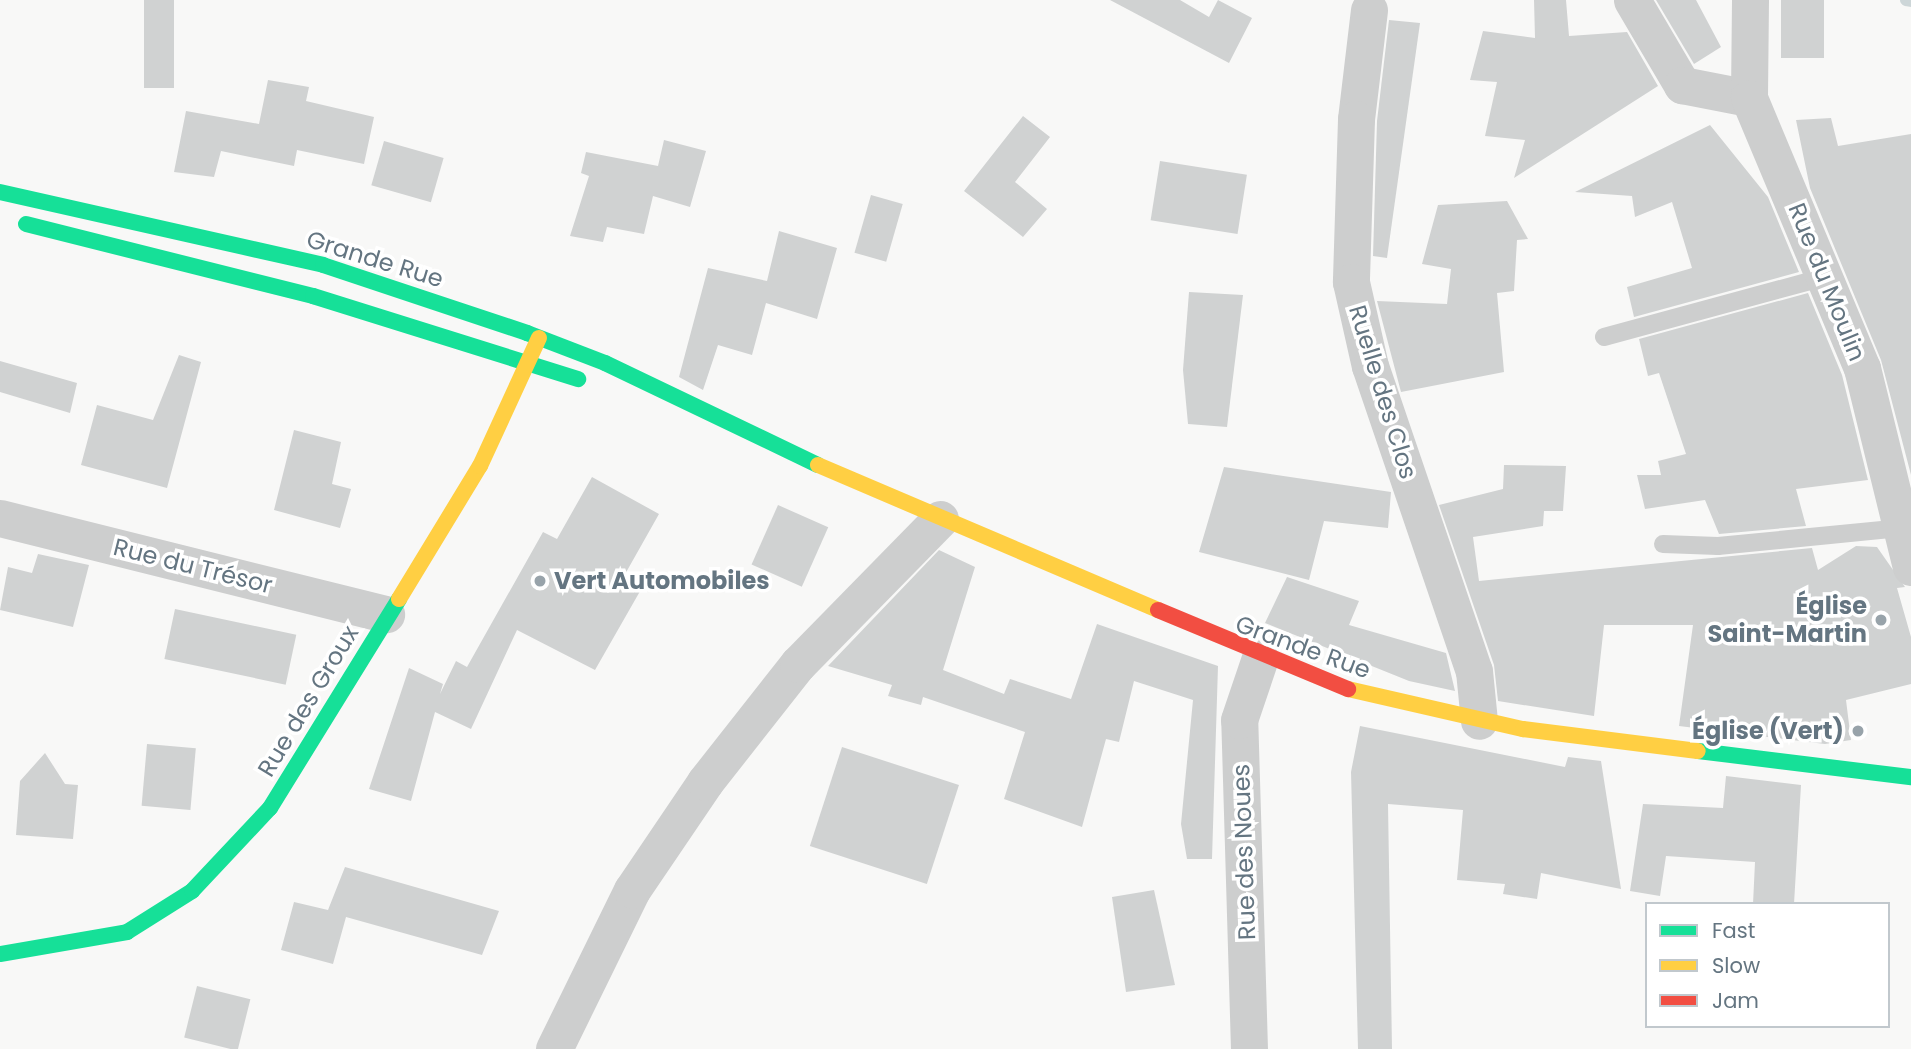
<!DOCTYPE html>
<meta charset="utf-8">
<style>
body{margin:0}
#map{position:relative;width:1911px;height:1049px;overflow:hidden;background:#f8f8f7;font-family:Poppins,sans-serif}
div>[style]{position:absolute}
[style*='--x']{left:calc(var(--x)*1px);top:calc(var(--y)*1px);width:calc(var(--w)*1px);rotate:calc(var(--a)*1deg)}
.stream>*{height:12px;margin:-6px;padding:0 6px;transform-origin:6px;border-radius:6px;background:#cdd6d8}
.building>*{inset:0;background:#d0d2d2;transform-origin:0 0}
.lane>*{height:18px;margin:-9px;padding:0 9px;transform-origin:9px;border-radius:9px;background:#cdcece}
.street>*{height:37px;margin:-18.5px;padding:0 18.5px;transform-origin:18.5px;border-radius:18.5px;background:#cdcece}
.fast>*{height:16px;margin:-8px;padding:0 8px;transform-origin:8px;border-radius:8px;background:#16e098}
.slow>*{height:16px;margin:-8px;padding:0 8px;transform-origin:8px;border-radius:8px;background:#ffcf43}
.jam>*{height:16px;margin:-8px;padding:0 8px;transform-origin:8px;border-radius:8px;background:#f24e42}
.dots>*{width:19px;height:19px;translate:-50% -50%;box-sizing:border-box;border:4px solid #fff;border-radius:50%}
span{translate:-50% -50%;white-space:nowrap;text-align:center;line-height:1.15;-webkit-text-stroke:7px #fff;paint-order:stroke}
.street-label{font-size:24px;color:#647581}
.poi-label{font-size:24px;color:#647581;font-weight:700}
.left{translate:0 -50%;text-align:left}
.right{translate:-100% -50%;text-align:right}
.legend{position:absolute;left:1645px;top:902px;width:245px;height:126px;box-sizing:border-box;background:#fff;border:2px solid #c1c8cd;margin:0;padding:9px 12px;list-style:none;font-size:21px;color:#647581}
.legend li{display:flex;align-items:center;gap:14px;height:35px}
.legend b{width:35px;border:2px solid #c1c8cd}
</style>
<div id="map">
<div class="stream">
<i style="--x:1906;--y:0;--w:5;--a:11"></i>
</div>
<div class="building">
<i style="left:144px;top:0;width:30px;height:88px"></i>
<i style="clip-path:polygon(1110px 0,1180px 0,1209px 17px,1218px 0,1252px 18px,1229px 63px)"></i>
<i style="clip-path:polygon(1534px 0,1566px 0,1569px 36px,1627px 32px,1658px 86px,1514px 178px,1525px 140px,1485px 136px,1497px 82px,1470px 80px,1483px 31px,1535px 38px)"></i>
<i style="clip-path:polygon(1656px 0,1696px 0,1721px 47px,1694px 64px)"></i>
<i style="left:1781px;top:0;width:43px;height:58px"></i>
<i style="clip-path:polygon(1389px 20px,1420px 23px,1387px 258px,1373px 256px,1377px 121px)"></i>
<i style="clip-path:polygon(268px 80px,309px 87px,306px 101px,374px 117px,364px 164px,297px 150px,294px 166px,221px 151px,214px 177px,174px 172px,186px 111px,259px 124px)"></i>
<i style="clip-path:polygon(1023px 116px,1050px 137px,1015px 182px,1047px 209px,1023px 237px,964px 191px)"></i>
<i style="clip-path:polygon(1831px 118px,1838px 146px,1911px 134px,1911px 475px,1881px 360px,1810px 188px,1796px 120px)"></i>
<i style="clip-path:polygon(1710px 125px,1768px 197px,1799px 272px,1634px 317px,1627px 287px,1692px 268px,1672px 202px,1635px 217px,1632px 196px,1575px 192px)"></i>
<i style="clip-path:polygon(664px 140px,706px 151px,690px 207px,653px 196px,644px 234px,607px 227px,603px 242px,570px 236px,589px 176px,581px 173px,586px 152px,658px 166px)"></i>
<i style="left:384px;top:141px;width:62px;height:46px;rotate:16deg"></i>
<i style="left:1160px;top:161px;width:88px;height:60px;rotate:9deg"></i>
<i style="left:871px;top:195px;width:33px;height:60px;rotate:16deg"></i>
<i style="clip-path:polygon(1507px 201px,1528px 239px,1517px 240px,1514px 291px,1497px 293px,1504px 372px,1401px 392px,1377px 301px,1447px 304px,1451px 269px,1422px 264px,1438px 205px)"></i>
<i style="clip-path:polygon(779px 231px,837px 248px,817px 319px,766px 303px,752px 355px,718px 345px,703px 390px,679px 377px,708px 268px,767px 281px)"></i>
<i style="clip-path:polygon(1189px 292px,1243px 295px,1227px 427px,1188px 424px,1183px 370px)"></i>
<i style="clip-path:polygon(1808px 293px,1842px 375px,1868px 480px,1796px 489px,1806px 526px,1719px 534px,1705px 500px,1645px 509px,1637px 475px,1661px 475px,1658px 461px,1686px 454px,1659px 373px,1648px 376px,1639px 339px)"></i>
<i style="clip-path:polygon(179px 355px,201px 362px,167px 488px,81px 465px,97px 405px,153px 420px)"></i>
<i style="clip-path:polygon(0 361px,77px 383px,70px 413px,0 392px)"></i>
<i style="clip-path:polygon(294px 430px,341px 442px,332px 484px,351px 489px,340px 528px,274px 510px)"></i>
<i style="clip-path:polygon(1504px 465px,1566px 466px,1563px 511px,1544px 511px,1543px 526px,1473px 537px,1479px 581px,1812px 548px,1818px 570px,1856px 546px,1877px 547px,1905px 587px,1897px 588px,1911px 637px,1911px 684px,1846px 700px,1851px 740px,1825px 744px,1679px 726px,1693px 625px,1604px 625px,1594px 716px,1498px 701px,1494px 665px,1439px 505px,1503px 489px)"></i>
<i style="clip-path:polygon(1224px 467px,1391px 492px,1388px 528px,1324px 521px,1309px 580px,1199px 552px)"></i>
<i style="clip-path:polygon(592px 477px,659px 514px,624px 576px,643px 586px,595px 670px,517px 630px,471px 729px,435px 712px,411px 801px,369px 789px,409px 668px,443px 684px,440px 694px,456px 661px,467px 667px,543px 532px,557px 539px)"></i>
<i style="left:778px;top:505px;width:55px;height:65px;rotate:24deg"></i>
<i style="clip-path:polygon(939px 550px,975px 567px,943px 670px,1004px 694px,1010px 679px,1071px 699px,1097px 624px,1218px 666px,1212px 859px,1187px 859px,1181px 824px,1193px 700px,1134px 681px,1119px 742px,1106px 739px,1082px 827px,1004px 799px,1025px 732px,923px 697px,921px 705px,888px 696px,892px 685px,828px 666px)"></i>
<i style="clip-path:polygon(38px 554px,89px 565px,73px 627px,0 610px,8px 567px,32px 573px)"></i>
<i style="clip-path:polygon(1287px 577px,1359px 601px,1349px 625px,1446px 653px,1455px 691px,1409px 681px,1265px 623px)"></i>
<i style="left:175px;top:609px;width:124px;height:51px;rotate:12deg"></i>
<i style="clip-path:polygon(1360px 726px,1565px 767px,1568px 757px,1601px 761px,1621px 889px,1541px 873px,1537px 899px,1503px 894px,1505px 884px,1457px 880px,1463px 810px,1388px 804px,1392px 1049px,1358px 1049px,1351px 772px)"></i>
<i style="left:147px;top:744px;width:49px;height:62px;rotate:5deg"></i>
<i style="left:842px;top:747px;width:123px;height:104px;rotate:18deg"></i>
<i style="clip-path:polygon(45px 753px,65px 784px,78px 785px,73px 839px,16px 835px,20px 781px)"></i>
<i style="clip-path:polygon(1726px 776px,1801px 785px,1794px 904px,1753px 904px,1755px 862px,1666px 856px,1660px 896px,1630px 891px,1643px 804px,1723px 808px)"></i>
<i style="clip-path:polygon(345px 867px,499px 911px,482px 955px,346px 917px,333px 964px,281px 950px,294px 902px,328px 910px)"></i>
<i style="clip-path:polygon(1154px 890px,1175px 985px,1126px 992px,1112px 897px)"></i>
<i style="left:197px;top:986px;width:55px;height:53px;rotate:14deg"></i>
</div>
<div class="lane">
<i style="--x:1604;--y:337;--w:229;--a:-15.2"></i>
<i style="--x:1663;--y:544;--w:55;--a:2.1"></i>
<i style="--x:1718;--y:546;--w:183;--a:-5.6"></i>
</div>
<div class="street">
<i style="--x:1632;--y:0;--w:99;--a:59.5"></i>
<i style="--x:1682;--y:85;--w:68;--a:11"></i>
<i style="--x:1750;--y:0;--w:98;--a:90.6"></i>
<i style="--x:1749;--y:98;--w:293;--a:67.3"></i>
<i style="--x:1862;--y:368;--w:205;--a:76.2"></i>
<i style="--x:1369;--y:10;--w:110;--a:96.8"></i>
<i style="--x:1356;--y:119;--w:163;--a:91.8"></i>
<i style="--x:1351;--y:282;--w:86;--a:77.3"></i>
<i style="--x:1370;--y:366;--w:322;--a:71.2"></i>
<i style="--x:1474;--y:671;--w:50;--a:84.3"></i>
<i style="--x:0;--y:518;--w:398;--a:14"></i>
<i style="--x:554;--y:1049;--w:177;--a:-63.9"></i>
<i style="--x:632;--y:890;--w:130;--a:-55.9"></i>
<i style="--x:705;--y:782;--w:150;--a:-51.8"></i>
<i style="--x:798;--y:664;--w:203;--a:-45.6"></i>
<i style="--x:1249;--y:1049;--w:329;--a:-91.7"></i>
<i style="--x:1239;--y:720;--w:65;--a:-71.3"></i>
</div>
<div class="fast">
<i style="--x:0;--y:192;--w:331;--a:12.7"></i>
<i style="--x:323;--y:265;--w:215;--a:18.4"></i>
<i style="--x:527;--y:333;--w:84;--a:21"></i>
<i style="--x:605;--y:363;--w:236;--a:25.6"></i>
<i style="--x:26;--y:224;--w:296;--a:14.1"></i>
<i style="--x:313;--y:296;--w:278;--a:17.4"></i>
<i style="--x:1698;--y:751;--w:215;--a:7"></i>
<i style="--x:0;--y:954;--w:129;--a:-9.8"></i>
<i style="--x:127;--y:932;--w:77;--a:-32.2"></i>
<i style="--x:192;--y:891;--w:114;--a:-46.8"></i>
<i style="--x:270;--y:808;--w:246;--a:-58.3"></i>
</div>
<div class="slow">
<i style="--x:818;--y:465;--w:370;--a:23.1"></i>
<i style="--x:399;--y:599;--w:156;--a:-58.7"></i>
<i style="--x:480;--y:466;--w:141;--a:-65.3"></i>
<i style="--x:1348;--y:689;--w:180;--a:12.9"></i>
<i style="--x:1523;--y:729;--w:176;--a:7.2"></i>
</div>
<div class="jam">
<i style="--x:1158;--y:610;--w:206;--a:22.6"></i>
</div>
<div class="dots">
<i style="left:540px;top:581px;background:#98a3aa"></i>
<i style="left:1881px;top:620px;background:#98a3aa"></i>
<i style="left:1858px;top:731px;background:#98a3aa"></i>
</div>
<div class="street-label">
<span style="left:375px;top:259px;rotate:17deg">Grande Rue</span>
<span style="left:1827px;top:282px;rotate:68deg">Rue du Moulin</span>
<span style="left:1383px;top:392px;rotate:73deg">Ruelle des Clos</span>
<span style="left:193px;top:566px;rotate:14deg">Rue du Trésor</span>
<span style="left:1303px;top:647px;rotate:20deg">Grande Rue</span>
<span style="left:308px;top:701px;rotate:-59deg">Rue des Groux</span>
<span style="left:1244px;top:852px;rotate:-92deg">Rue des Noues</span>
</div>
<div class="poi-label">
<span class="left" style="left:554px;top:581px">Vert Automobiles</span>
<span class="right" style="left:1867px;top:620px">Église<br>Saint-Martin</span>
<span class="right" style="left:1844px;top:731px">Église (Vert)</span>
</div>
<ul class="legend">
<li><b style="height:9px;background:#16e098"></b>Fast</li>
<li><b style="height:9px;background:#ffcf43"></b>Slow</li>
<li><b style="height:9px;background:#f24e42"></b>Jam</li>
</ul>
</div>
